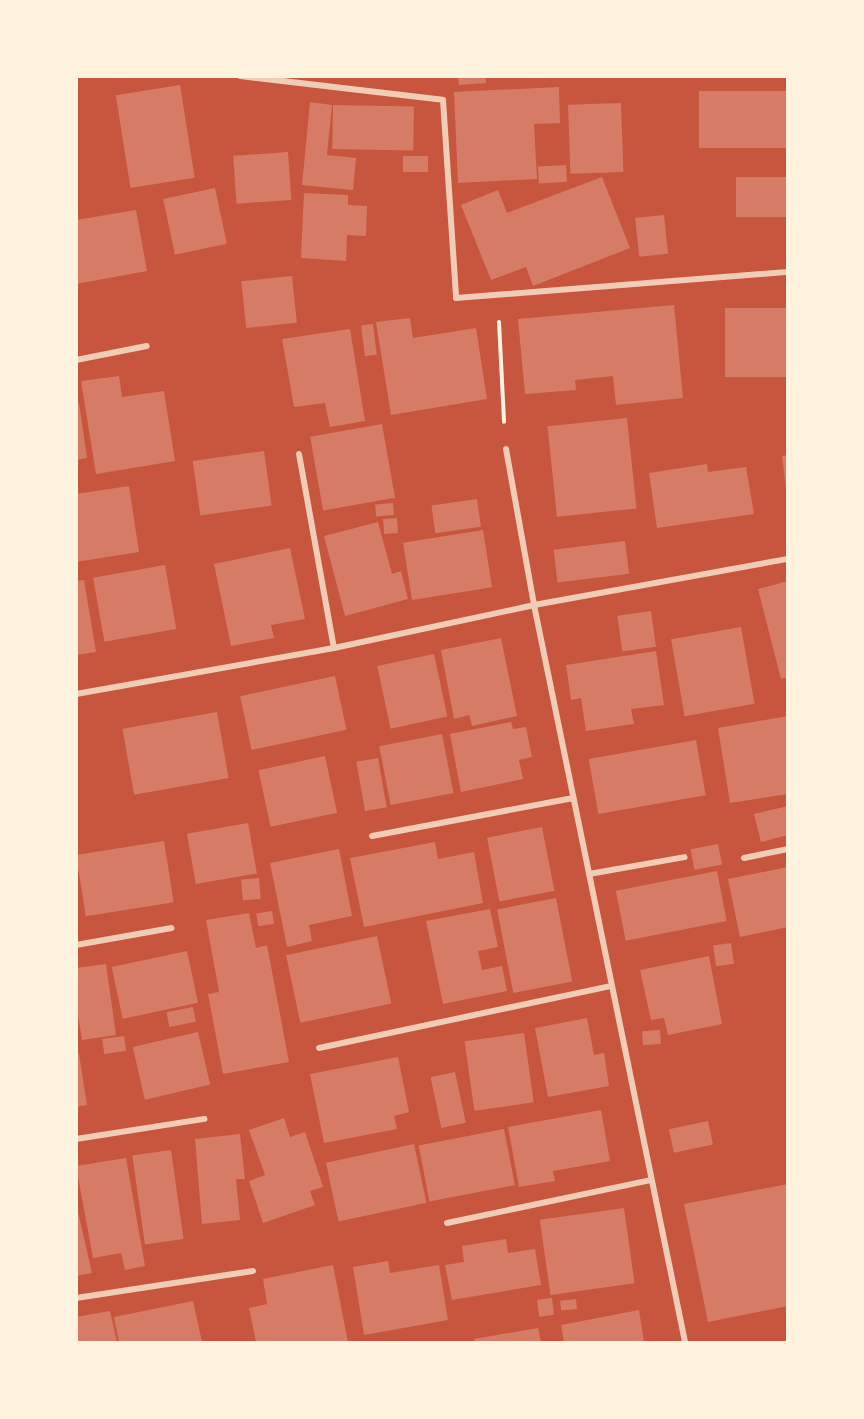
<!DOCTYPE html>
<style>
body{margin:0}
#map{position:relative;width:864px;height:1419px;overflow:hidden;background:#c8553d;font-family:Commissioner,sans-serif}
div>[style]{position:absolute}
[style*='--x']{left:calc(var(--x)*1px);top:calc(var(--y)*1px);width:calc(var(--w)*1px);rotate:calc(var(--a)*1deg)}
.building>*{inset:0;background:#d67c66;transform-origin:0 0}
.path>*{height:4px;margin:-2px;padding:0 2px;transform-origin:2px;border-radius:2px;background:#fff3e0}
.minor>*{height:6px;margin:-3px;padding:0 3px;transform-origin:3px;border-radius:3px;background:#f1ccb7}
span{translate:-50% -50%;white-space:nowrap;text-align:center;line-height:1.15;-webkit-text-stroke:4.5px #fff3e0;paint-order:stroke}
.frame{position:absolute;inset:0;border:78px solid #fff3e0;pointer-events:none}
</style>
<div id="map">
<div class="building">
<i style="clip-path:polygon(458px 76px,485px 76px,486px 83px,459px 85px)"></i>
<i style="left:180px;top:85px;width:94px;height:65px;rotate:81deg"></i>
<i style="clip-path:polygon(559px 87px,560px 123px,534px 124px,537px 179px,458px 183px,454px 92px)"></i>
<i style="left:788px;top:91px;width:57px;height:89px;rotate:90deg"></i>
<i style="clip-path:polygon(310px 102px,332px 105px,327px 155px,356px 158px,353px 190px,302px 185px)"></i>
<i style="left:621px;top:103px;width:69px;height:53px;rotate:88deg"></i>
<i style="left:333px;top:105px;width:81px;height:44px;rotate:1deg"></i>
<i style="left:288px;top:152px;width:48px;height:55px;rotate:86deg"></i>
<i style="left:403px;top:156px;width:25px;height:16px"></i>
<i style="left:566px;top:165px;width:17px;height:28px;rotate:87deg"></i>
<i style="clip-path:polygon(602px 177px,630px 248px,533px 286px,526px 267px,491px 280px,461px 205px,498px 190px,507px 213px)"></i>
<i style="left:788px;top:177px;width:40px;height:52px;rotate:90deg"></i>
<i style="left:215px;top:188px;width:57px;height:53px;rotate:78deg"></i>
<i style="clip-path:polygon(304px 193px,348px 195px,348px 205px,367px 206px,366px 236px,347px 235px,346px 261px,301px 258px)"></i>
<i style="clip-path:polygon(136px 210px,147px 271px,76px 284px,76px 220px)"></i>
<i style="left:664px;top:215px;width:39px;height:29px;rotate:84deg"></i>
<i style="left:292px;top:276px;width:47px;height:51px;rotate:84deg"></i>
<i style="clip-path:polygon(674px 305px,683px 398px,616px 405px,613px 376px,575px 380px,576px 390px,525px 394px,518px 319px)"></i>
<i style="left:788px;top:308px;width:69px;height:63px;rotate:90deg"></i>
<i style="clip-path:polygon(410px 318px,413px 338px,476px 328px,487px 399px,391px 415px,376px 322px)"></i>
<i style="left:373px;top:324px;width:31px;height:12px;rotate:83deg"></i>
<i style="clip-path:polygon(350px 329px,365px 421px,330px 427px,325px 403px,294px 407px,282px 339px)"></i>
<i style="clip-path:polygon(119px 376px,122px 397px,164px 391px,175px 461px,96px 474px,81px 381px)"></i>
<i style="clip-path:polygon(76px 403px,79px 403px,87px 458px,76px 460px)"></i>
<i style="left:627px;top:418px;width:91px;height:80px;rotate:84deg"></i>
<i style="left:382px;top:424px;width:75px;height:73px;rotate:80deg"></i>
<i style="left:264px;top:451px;width:55px;height:72px;rotate:82deg"></i>
<i style="clip-path:polygon(788px 455px,788px 488px,786px 488px,782px 456px)"></i>
<i style="clip-path:polygon(707px 464px,708px 472px,746px 467px,754px 514px,657px 528px,649px 473px)"></i>
<i style="clip-path:polygon(129px 486px,139px 552px,76px 562px,76px 494px)"></i>
<i style="left:477px;top:499px;width:28px;height:46px;rotate:82deg"></i>
<i style="left:393px;top:503px;width:12px;height:18px;rotate:85deg"></i>
<i style="left:397px;top:518px;width:15px;height:14px;rotate:86deg"></i>
<i style="clip-path:polygon(378px 522px,392px 574px,401px 571px,408px 599px,345px 616px,324px 536px)"></i>
<i style="left:483px;top:530px;width:58px;height:81px;rotate:81deg"></i>
<i style="left:625px;top:541px;width:33px;height:72px;rotate:83deg"></i>
<i style="clip-path:polygon(290px 548px,305px 619px,271px 625px,274px 638px,231px 646px,214px 564px)"></i>
<i style="left:165px;top:565px;width:65px;height:73px;rotate:80deg"></i>
<i style="clip-path:polygon(84px 580px,96px 652px,76px 655px,76px 581px)"></i>
<i style="clip-path:polygon(788px 581px,788px 677px,781px 679px,758px 589px)"></i>
<i style="left:651px;top:611px;width:36px;height:34px;rotate:82deg"></i>
<i style="left:741px;top:627px;width:78px;height:71px;rotate:80deg"></i>
<i style="clip-path:polygon(501px 638px,517px 716px,472px 726px,469px 715px,454px 719px,441px 650px)"></i>
<i style="clip-path:polygon(656px 651px,664px 705px,631px 709px,634px 724px,586px 731px,581px 698px,571px 700px,566px 665px)"></i>
<i style="left:434px;top:654px;width:64px;height:58px;rotate:78deg"></i>
<i style="left:335px;top:676px;width:55px;height:97px;rotate:78deg"></i>
<i style="left:217px;top:712px;width:67px;height:96px;rotate:80deg"></i>
<i style="clip-path:polygon(788px 716px,788px 794px,730px 803px,718px 728px)"></i>
<i style="clip-path:polygon(511px 722px,513px 729px,526px 727px,532px 757px,519px 760px,523px 779px,461px 792px,450px 734px)"></i>
<i style="left:442px;top:734px;width:60px;height:64px;rotate:79deg"></i>
<i style="left:696px;top:740px;width:56px;height:109px;rotate:80deg"></i>
<i style="left:325px;top:756px;width:58px;height:68px;rotate:78deg"></i>
<i style="left:378px;top:758px;width:50px;height:22px;rotate:80deg"></i>
<i style="clip-path:polygon(788px 806px,788px 835px,761px 842px,754px 814px)"></i>
<i style="left:248px;top:823px;width:51px;height:62px;rotate:80deg"></i>
<i style="left:542px;top:827px;width:65px;height:56px;rotate:79deg"></i>
<i style="left:164px;top:841px;width:62px;height:89px;rotate:81deg"></i>
<i style="clip-path:polygon(435px 842px,438px 859px,474px 852px,483px 903px,364px 927px,350px 858px)"></i>
<i style="left:718px;top:844px;width:21px;height:28px;rotate:79deg"></i>
<i style="clip-path:polygon(339px 849px,352px 916px,309px 925px,312px 941px,287px 947px,270px 863px)"></i>
<i style="clip-path:polygon(788px 867px,788px 927px,740px 937px,728px 879px)"></i>
<i style="left:717px;top:871px;width:51px;height:103px;rotate:79deg"></i>
<i style="left:259px;top:878px;width:21px;height:18px;rotate:85deg"></i>
<i style="left:556px;top:898px;width:85px;height:60px;rotate:79deg"></i>
<i style="clip-path:polygon(490px 909px,498px 947px,478px 951px,482px 970px,502px 966px,507px 991px,443px 1004px,426px 921px)"></i>
<i style="left:272px;top:911px;width:13px;height:16px;rotate:81deg"></i>
<i style="clip-path:polygon(249px 913px,256px 948px,267px 945px,289px 1062px,223px 1074px,208px 994px,219px 992px,206px 920px)"></i>
<i style="left:377px;top:936px;width:69px;height:93px;rotate:78deg"></i>
<i style="left:731px;top:943px;width:21px;height:18px;rotate:82deg"></i>
<i style="left:187px;top:951px;width:53px;height:77px;rotate:78deg"></i>
<i style="clip-path:polygon(709px 956px,722px 1024px,668px 1035px,664px 1018px,651px 1020px,640px 970px)"></i>
<i style="clip-path:polygon(106px 964px,116px 1035px,82px 1040px,76px 1003px,76px 968px)"></i>
<i style="left:193px;top:1007px;width:15px;height:27px;rotate:79deg"></i>
<i style="clip-path:polygon(587px 1018px,594px 1055px,604px 1053px,609px 1086px,548px 1097px,535px 1028px)"></i>
<i style="left:660px;top:1030px;width:14px;height:18px;rotate:86deg"></i>
<i style="left:198px;top:1032px;width:54px;height:67px;rotate:77deg"></i>
<i style="left:524px;top:1033px;width:70px;height:60px;rotate:82deg"></i>
<i style="left:124px;top:1036px;width:15px;height:22px;rotate:82deg"></i>
<i style="clip-path:polygon(76px 1054px,79px 1054px,87px 1105px,76px 1107px)"></i>
<i style="clip-path:polygon(398px 1057px,409px 1112px,394px 1116px,397px 1129px,324px 1143px,310px 1074px)"></i>
<i style="left:455px;top:1072px;width:52px;height:25px;rotate:78deg"></i>
<i style="clip-path:polygon(601px 1110px,610px 1161px,553px 1171px,555px 1181px,519px 1187px,508px 1127px)"></i>
<i style="clip-path:polygon(284px 1118px,290px 1137px,305px 1132px,323px 1187px,310px 1191px,315px 1205px,263px 1223px,249px 1181px,265px 1175px,249px 1130px)"></i>
<i style="left:708px;top:1121px;width:24px;height:40px;rotate:78deg"></i>
<i style="left:504px;top:1129px;width:57px;height:87px;rotate:79deg"></i>
<i style="clip-path:polygon(240px 1134px,245px 1179px,236px 1179px,240px 1220px,202px 1224px,195px 1139px)"></i>
<i style="left:414px;top:1144px;width:60px;height:90px;rotate:78deg"></i>
<i style="left:171px;top:1150px;width:90px;height:39px;rotate:82deg"></i>
<i style="clip-path:polygon(126px 1158px,145px 1266px,125px 1270px,121px 1253px,93px 1258px,76px 1166px)"></i>
<i style="clip-path:polygon(788px 1184px,788px 1306px,708px 1322px,684px 1204px)"></i>
<i style="clip-path:polygon(76px 1203px,92px 1273px,76px 1276px)"></i>
<i style="left:624px;top:1208px;width:76px;height:85px;rotate:82deg"></i>
<i style="clip-path:polygon(506px 1239px,508px 1253px,535px 1249px,541px 1285px,452px 1300px,445px 1265px,464px 1262px,462px 1246px)"></i>
<i style="clip-path:polygon(388px 1261px,390px 1273px,439px 1265px,448px 1320px,364px 1335px,353px 1267px)"></i>
<i style="clip-path:polygon(333px 1265px,348px 1342px,256px 1342px,249px 1308px,267px 1304px,263px 1279px)"></i>
<i style="left:552px;top:1298px;width:17px;height:15px;rotate:83deg"></i>
<i style="left:576px;top:1299px;width:10px;height:16px;rotate:84deg"></i>
<i style="clip-path:polygon(193px 1301px,202px 1342px,119px 1342px,114px 1317px)"></i>
<i style="clip-path:polygon(639px 1310px,644px 1342px,564px 1342px,561px 1325px)"></i>
<i style="clip-path:polygon(110px 1311px,117px 1342px,76px 1342px,76px 1317px)"></i>
<i style="clip-path:polygon(538px 1328px,541px 1342px,475px 1342px,474px 1339px)"></i>
</div>
<div class="path">
<i style="--x:499;--y:322;--w:100;--a:87.1"></i>
</div>
<div class="minor">
<i style="--x:240;--y:76;--w:204;--a:6.7"></i>
<i style="--x:443;--y:100;--w:198;--a:86.2"></i>
<i style="--x:456;--y:298;--w:333;--a:-4.5"></i>
<i style="--x:76;--y:360;--w:72;--a:-11.2"></i>
<i style="--x:506;--y:449;--w:158;--a:79.8"></i>
<i style="--x:534;--y:605;--w:752;--a:78.42"></i>
<i style="--x:299;--y:454;--w:197;--a:79.8"></i>
<i style="--x:76;--y:694;--w:262;--a:-10.1"></i>
<i style="--x:334;--y:648;--w:205;--a:-12.1"></i>
<i style="--x:534;--y:605;--w:258;--a:-10.3"></i>
<i style="--x:372;--y:836;--w:205;--a:-10.7"></i>
<i style="--x:744;--y:858;--w:45;--a:-11.6"></i>
<i style="--x:589;--y:874;--w:97;--a:-10"></i>
<i style="--x:76;--y:945;--w:97;--a:-10.1"></i>
<i style="--x:319;--y:1048;--w:299;--a:-12"></i>
<i style="--x:76;--y:1139;--w:130;--a:-8.9"></i>
<i style="--x:447;--y:1223;--w:208;--a:-11.9"></i>
<i style="--x:76;--y:1298;--w:179;--a:-8.7"></i>
</div>
<div class="frame"></div>
</div>
